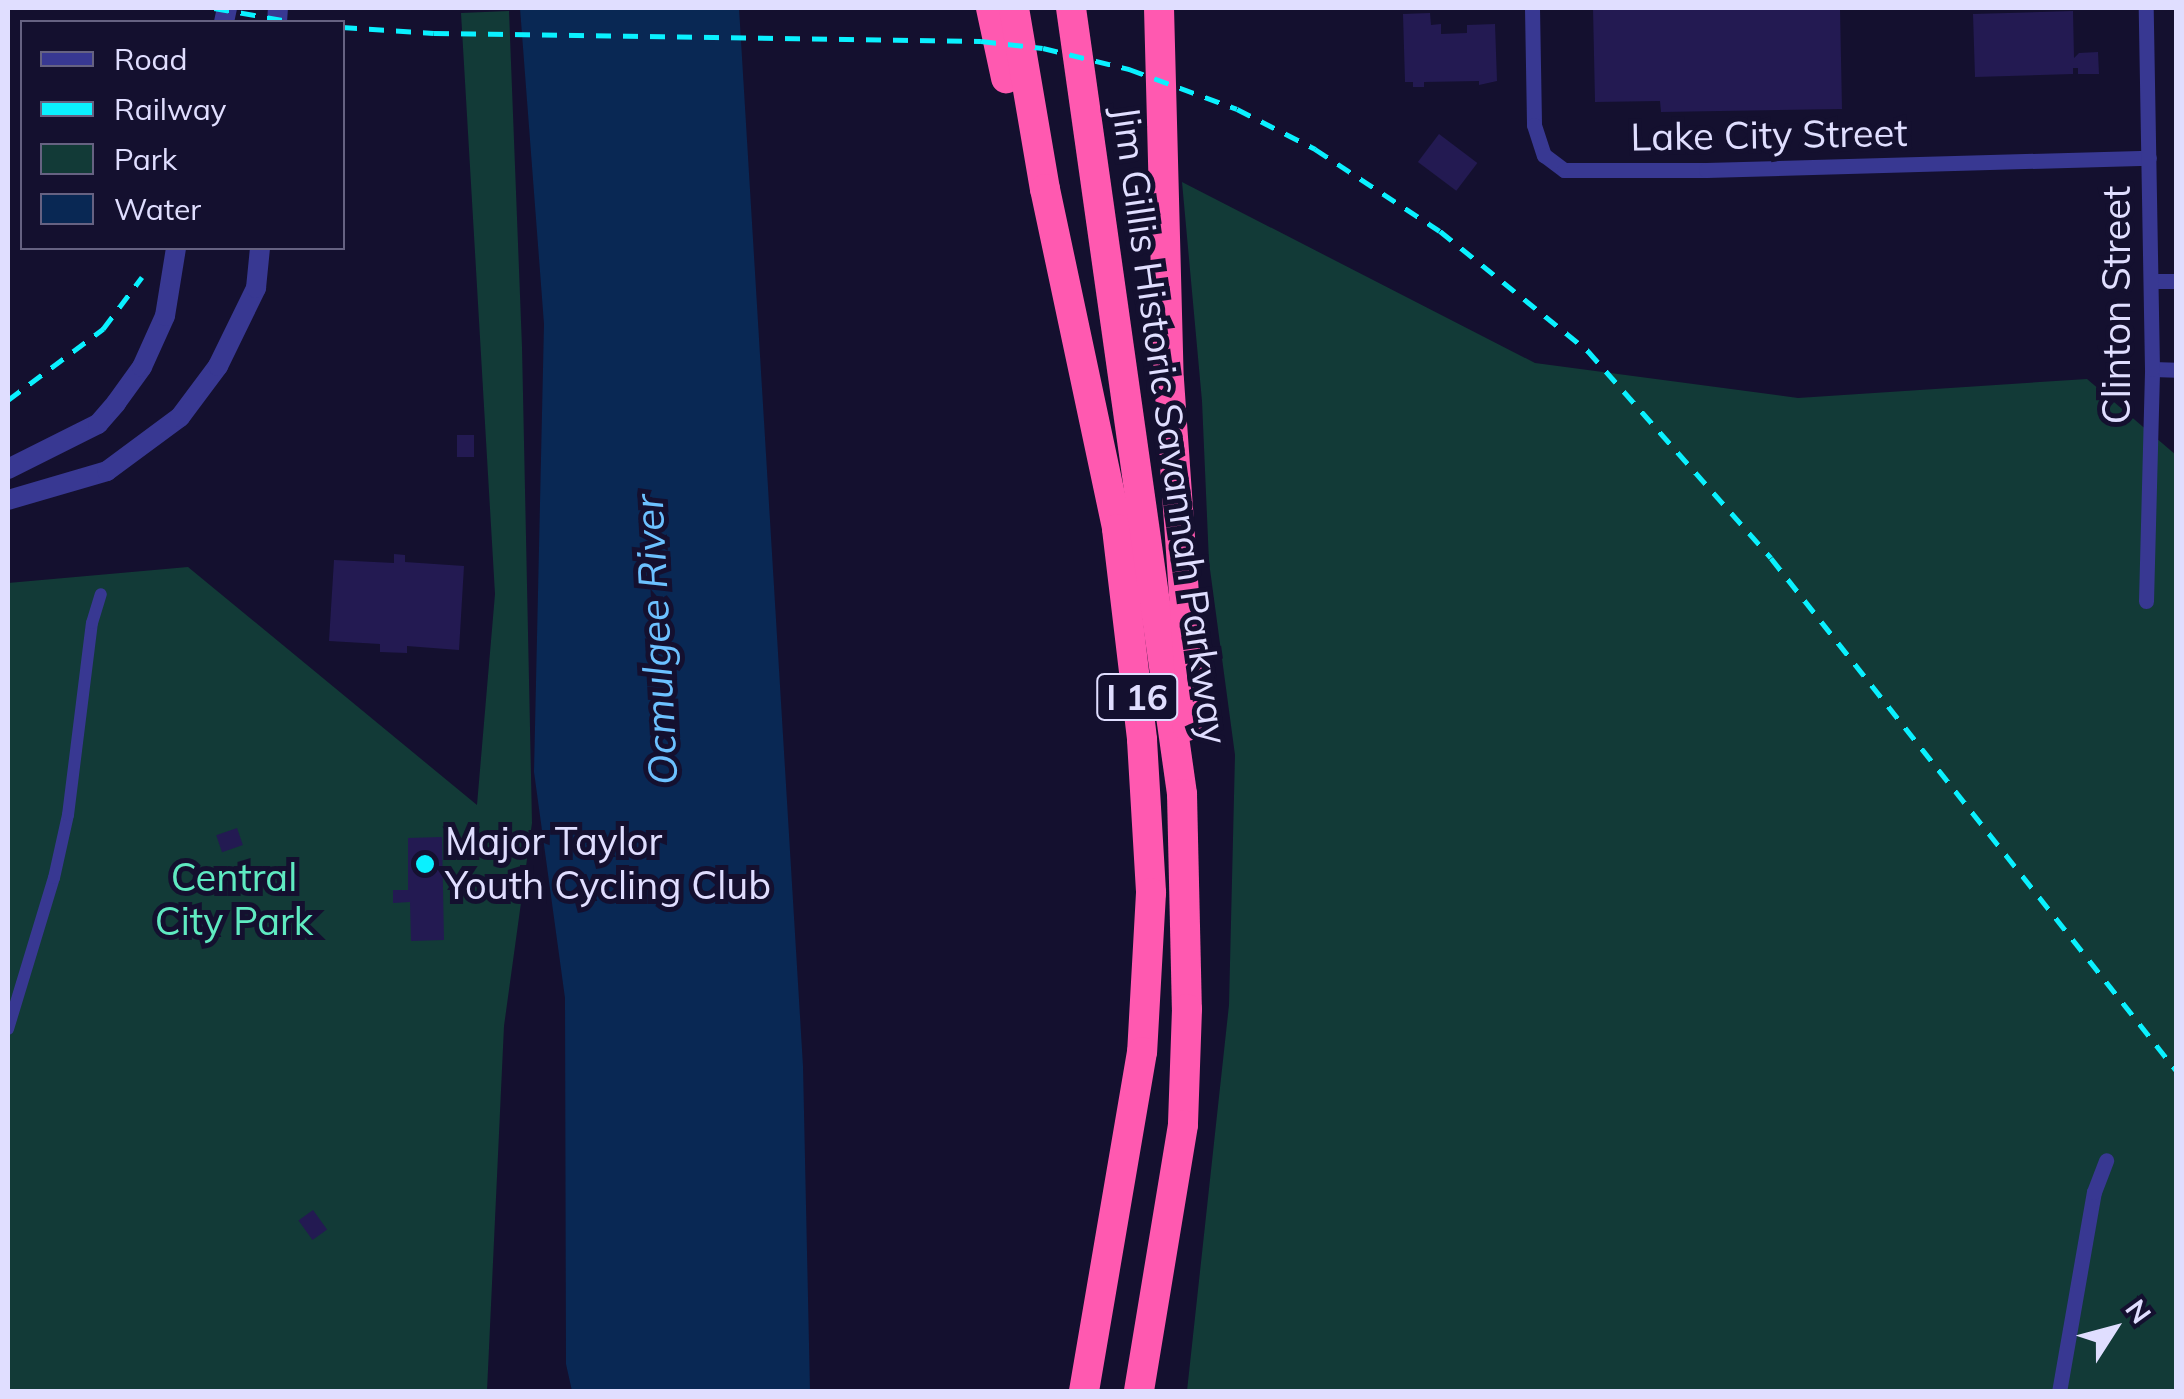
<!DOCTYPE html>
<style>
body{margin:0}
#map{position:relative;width:2184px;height:1399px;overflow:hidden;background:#14102f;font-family:Mulish,sans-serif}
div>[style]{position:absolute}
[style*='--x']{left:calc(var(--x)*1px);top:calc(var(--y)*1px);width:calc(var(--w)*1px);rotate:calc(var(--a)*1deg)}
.green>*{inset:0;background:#123a37}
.water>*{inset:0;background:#092854}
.building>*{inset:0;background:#231a52;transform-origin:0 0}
.pedestrian>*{height:12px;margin:-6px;padding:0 6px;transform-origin:6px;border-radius:6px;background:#383892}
.minor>*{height:15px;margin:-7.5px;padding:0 7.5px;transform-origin:7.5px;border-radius:7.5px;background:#383892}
.tertiary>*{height:20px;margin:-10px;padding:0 10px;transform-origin:10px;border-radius:10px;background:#383892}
.motorway>*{height:30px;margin:-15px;padding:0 15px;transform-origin:15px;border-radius:15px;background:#ff59b0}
.rail>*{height:5px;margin-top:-2.5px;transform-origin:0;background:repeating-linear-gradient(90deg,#0af1ff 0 15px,transparent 0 27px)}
.dots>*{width:28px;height:28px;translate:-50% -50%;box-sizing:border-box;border:5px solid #14102f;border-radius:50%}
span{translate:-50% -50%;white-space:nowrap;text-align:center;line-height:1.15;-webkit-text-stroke:10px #14102f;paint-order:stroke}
.shield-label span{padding:2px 8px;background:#14102f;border:2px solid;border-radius:8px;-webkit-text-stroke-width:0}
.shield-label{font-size:35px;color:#e0deff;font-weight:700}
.street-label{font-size:38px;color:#e0deff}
.poi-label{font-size:38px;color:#e0deff}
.left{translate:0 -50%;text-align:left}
.park-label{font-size:38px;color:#5feac1}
.water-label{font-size:40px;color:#6cc1ff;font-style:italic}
.frame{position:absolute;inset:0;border:10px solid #e0deff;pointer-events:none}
.legend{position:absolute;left:20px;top:20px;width:325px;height:230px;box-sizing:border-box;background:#14102f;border:2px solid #666282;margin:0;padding:12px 18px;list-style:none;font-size:30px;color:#e0deff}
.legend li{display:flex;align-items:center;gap:20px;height:50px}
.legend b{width:50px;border:2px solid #666282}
.north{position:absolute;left:2064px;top:1279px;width:100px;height:100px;-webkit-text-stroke:8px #14102f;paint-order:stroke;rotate:54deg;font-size:28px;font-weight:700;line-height:40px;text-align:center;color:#e0deff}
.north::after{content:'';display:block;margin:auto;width:35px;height:45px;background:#e0deff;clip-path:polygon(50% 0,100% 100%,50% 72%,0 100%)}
</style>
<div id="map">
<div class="green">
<i style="clip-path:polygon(509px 11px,522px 347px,532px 823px,504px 1026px,487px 1391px,8px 1392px,8px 583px,188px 567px,477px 805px,495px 594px,461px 13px)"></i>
<i style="clip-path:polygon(1182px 182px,1535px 363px,1798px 398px,2087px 379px,2176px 455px,2176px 1391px,1187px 1391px,1229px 1005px,1235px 755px,1209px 562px,1202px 401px)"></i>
</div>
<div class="water">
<i style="clip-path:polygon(520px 8px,739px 8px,803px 1066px,810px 1391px,572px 1391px,566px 1364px,565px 998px,534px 772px,544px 324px)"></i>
</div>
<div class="building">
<i style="clip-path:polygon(1593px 8px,1840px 8px,1842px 109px,1661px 112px,1660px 101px,1595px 102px)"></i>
<i style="clip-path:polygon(2073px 11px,2074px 58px,2079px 53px,2098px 52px,2099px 74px,2078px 74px,2078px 68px,2073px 68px,2073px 74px,1975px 77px,1973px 14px)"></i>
<i style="clip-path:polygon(1430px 13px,1431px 25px,1441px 24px,1441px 34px,1467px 33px,1467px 25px,1495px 24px,1497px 81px,1479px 85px,1479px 81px,1424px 82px,1424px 87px,1413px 87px,1413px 82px,1405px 82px,1403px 14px)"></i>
<i style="left:1439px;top:134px;width:48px;height:35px;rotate:37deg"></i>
<i style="left:457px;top:435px;width:17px;height:22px"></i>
<i style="clip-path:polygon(394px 554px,405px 555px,405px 562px,464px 566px,459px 650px,407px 646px,407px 653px,380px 652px,380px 644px,329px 641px,334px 560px,394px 563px)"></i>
<i style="left:237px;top:828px;width:18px;height:22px;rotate:71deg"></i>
<i style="clip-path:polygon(442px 837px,444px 940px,411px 941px,410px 902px,393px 903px,393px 890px,408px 890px,408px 838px)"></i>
<i style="left:313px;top:1210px;width:24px;height:18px;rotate:54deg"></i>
</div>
<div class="pedestrian">
<i style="--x:8;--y:1029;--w:158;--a:-73.1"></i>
<i style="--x:54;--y:878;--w:65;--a:-77.5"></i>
<i style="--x:68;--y:815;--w:193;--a:-82.9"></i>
<i style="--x:92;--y:623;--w:30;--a:-73"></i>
</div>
<div class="minor">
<i style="--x:1532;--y:8;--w:117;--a:89"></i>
<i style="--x:1534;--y:125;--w:32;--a:72"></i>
<i style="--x:1544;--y:155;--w:25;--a:37"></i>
<i style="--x:1564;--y:170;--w:142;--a:0"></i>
<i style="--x:1706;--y:170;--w:443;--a:-1.6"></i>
<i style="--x:2151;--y:281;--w:25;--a:0"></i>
<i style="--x:2152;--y:369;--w:24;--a:2"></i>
<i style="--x:2146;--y:601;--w:232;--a:-88.5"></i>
<i style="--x:2152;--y:369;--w:361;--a:-91"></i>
<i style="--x:2059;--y:1392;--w:203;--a:-80.1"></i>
<i style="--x:2094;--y:1192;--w:34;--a:-69"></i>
</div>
<div class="tertiary">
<i style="--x:224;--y:22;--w:14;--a:-78"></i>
<i style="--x:277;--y:22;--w:14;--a:-86"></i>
<i style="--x:8;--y:469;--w:101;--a:-26.6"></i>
<i style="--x:98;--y:424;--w:28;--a:-49"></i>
<i style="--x:116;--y:403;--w:44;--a:-54.2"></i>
<i style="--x:142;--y:367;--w:56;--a:-65.7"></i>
<i style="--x:165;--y:316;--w:69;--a:-80.8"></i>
<i style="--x:8;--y:500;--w:103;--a:-16.3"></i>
<i style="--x:107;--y:471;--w:91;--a:-36.5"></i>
<i style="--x:180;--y:417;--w:64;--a:-53.3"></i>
<i style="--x:218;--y:366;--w:87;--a:-64"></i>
<i style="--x:256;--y:288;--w:40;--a:-84.3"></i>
</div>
<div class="motorway">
<i style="--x:991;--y:8;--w:72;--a:77.9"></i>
<i style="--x:1014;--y:8;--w:184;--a:80.3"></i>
<i style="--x:1045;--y:189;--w:348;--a:78"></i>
<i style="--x:1117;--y:529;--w:212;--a:83.2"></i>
<i style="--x:1142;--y:740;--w:153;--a:86.6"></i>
<i style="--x:1151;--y:893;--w:159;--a:93.2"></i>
<i style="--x:1142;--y:1052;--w:345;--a:99.7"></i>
<i style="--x:1071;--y:8;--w:794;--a:81.96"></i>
<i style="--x:1182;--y:794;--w:215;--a:88.7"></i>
<i style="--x:1187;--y:1009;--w:116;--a:92"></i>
<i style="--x:1183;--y:1125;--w:271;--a:99.4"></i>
<i style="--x:1159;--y:8;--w:372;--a:88.5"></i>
<i style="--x:1169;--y:380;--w:301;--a:86"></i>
<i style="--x:1190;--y:680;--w:46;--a:93.7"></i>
</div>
<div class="rail">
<i style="--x:214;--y:8;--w:81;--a:9.9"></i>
<i style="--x:342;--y:27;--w:92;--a:3.7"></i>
<i style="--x:434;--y:33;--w:547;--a:0.84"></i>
<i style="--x:981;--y:41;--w:62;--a:6.4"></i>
<i style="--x:1043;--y:48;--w:89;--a:13.7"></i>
<i style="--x:1129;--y:69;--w:115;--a:20.3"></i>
<i style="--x:1237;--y:109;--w:88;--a:27.1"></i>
<i style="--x:1315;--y:149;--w:149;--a:33.3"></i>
<i style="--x:1440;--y:231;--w:191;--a:39"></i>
<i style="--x:1588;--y:351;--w:276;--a:48.5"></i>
<i style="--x:1771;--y:558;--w:653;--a:51.66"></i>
<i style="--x:8;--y:400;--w:119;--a:-36.8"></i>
<i style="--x:103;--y:329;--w:65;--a:-53.1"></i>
</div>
<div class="dots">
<i style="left:425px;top:864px;background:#0af1ff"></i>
</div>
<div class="shield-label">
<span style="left:1137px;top:697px">I 16</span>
</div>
<div class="street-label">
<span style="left:1769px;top:135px;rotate:-1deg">Lake City Street</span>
<span style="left:2117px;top:305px;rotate:-90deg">Clinton Street</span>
<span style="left:1170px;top:425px;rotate:82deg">Jim Gillis Historic Savannah Parkway</span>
</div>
<div class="poi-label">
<span class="left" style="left:445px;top:864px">Major Taylor<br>Youth Cycling Club</span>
</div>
<div class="park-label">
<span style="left:234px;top:900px">Central<br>City Park</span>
</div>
<div class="water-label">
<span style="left:655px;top:640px;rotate:-93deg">Ocmulgee River</span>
</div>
<div class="frame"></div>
<ul class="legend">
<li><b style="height:12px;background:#383892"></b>Road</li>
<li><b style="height:12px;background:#0af1ff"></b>Railway</li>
<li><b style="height:28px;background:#123a37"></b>Park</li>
<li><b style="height:28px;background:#092854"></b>Water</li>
</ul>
<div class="north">N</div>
</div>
